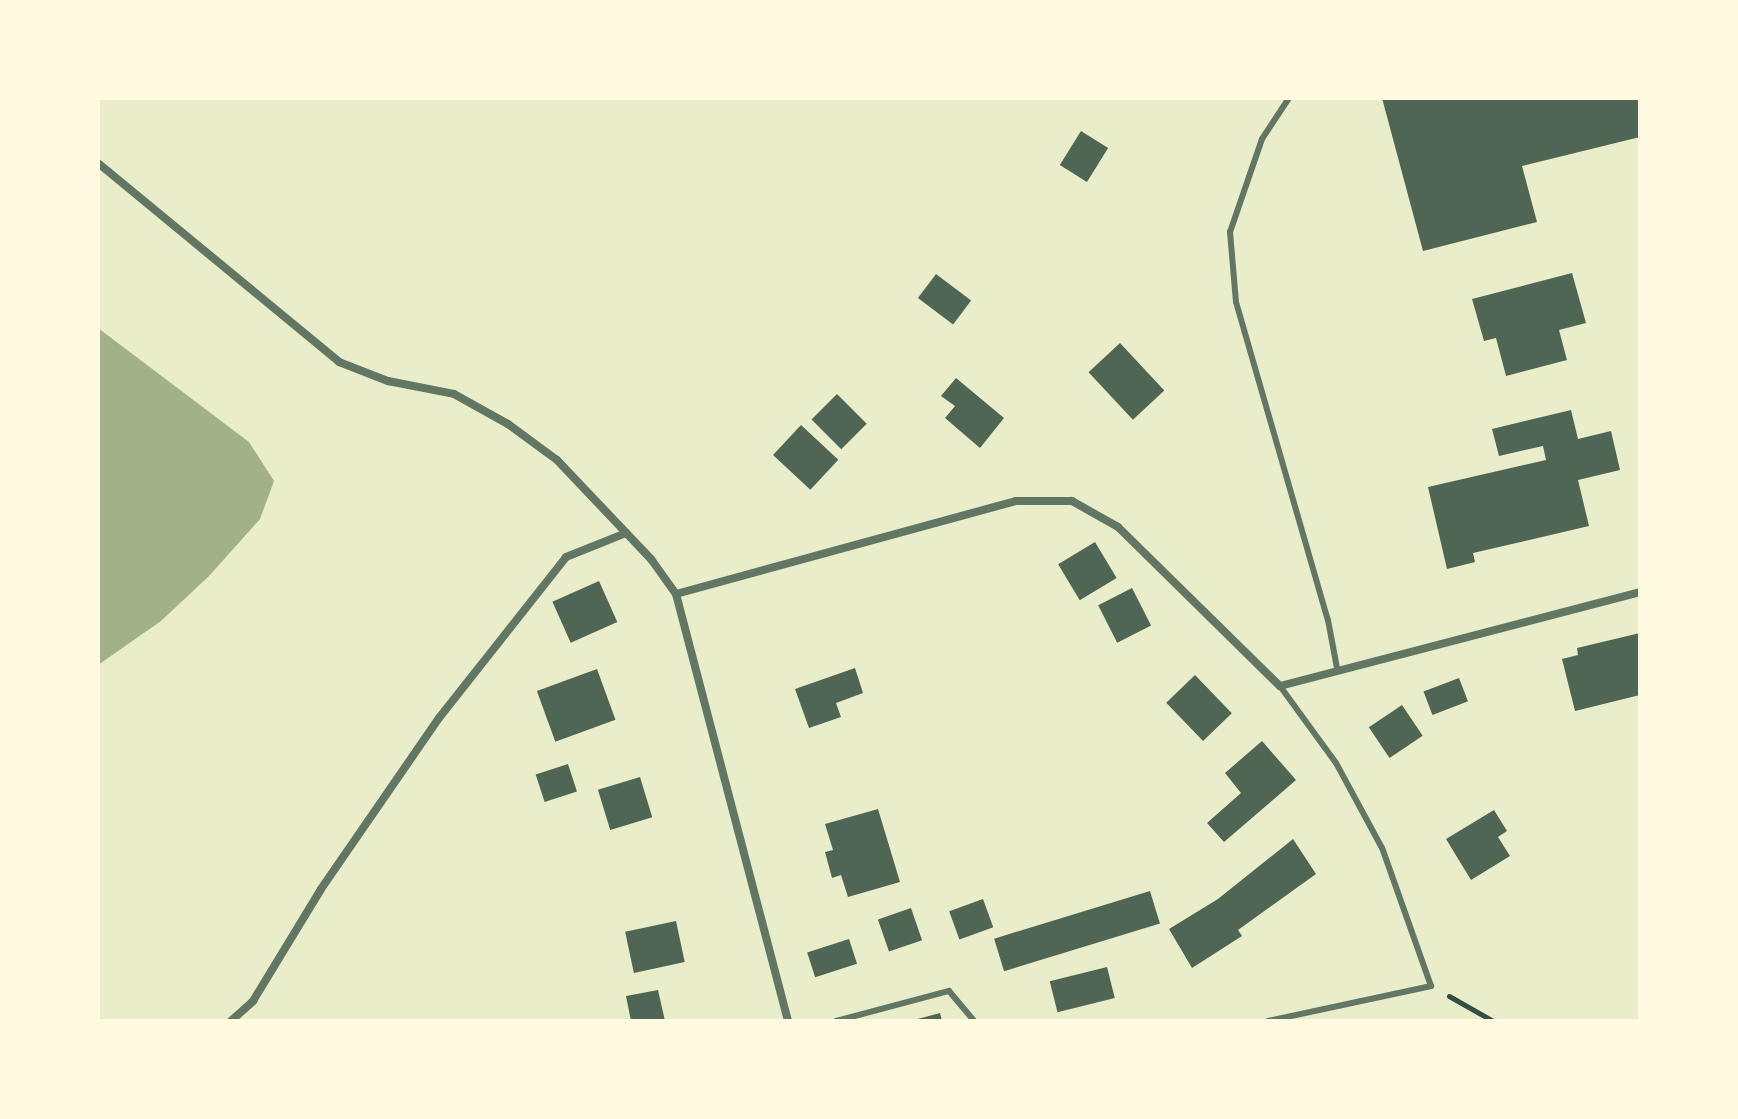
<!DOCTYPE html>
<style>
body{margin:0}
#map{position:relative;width:1738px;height:1119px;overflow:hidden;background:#e9edc9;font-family:"Golos Text",sans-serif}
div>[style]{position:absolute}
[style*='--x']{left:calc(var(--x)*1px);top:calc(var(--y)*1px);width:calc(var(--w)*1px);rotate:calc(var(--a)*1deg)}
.water>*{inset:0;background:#a3b18a}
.building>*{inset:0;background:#4f6655;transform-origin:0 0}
.path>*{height:5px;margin:-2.5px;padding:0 2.5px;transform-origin:2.5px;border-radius:2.5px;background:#344e41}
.service>*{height:6px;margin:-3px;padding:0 3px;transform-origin:3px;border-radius:3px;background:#617663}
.minor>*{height:8px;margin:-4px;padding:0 4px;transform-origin:4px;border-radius:4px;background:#617663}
span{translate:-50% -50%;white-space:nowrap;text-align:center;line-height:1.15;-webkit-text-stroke:8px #fefae0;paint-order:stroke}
.frame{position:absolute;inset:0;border:100px solid #fefae0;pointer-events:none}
</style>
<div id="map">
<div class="water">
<i style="clip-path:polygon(98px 328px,249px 442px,274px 481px,260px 519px,209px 576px,161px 621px,98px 665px)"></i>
</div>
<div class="building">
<i style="clip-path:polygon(1382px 98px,1640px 98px,1640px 137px,1522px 166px,1537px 222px,1423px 251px)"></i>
<i style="left:1081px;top:131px;width:32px;height:40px;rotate:32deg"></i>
<i style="clip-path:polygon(1572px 273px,1586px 323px,1559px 330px,1567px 360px,1506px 376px,1496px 338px,1484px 341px,1472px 299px)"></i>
<i style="left:936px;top:274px;width:44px;height:30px;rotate:37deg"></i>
<i style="left:1120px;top:343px;width:65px;height:43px;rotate:47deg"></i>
<i style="clip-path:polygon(956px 378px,1004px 418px,980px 448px,945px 418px,955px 406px,941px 396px)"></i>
<i style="left:837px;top:394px;width:42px;height:36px;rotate:45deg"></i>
<i style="clip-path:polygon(1571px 410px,1578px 439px,1611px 431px,1620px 470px,1578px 480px,1589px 526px,1473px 553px,1475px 562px,1447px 569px,1428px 487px,1546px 460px,1543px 446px,1499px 456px,1492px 429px)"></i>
<i style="left:801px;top:425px;width:51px;height:41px;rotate:43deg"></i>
<i style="left:1095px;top:542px;width:42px;height:43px;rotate:59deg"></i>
<i style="left:599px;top:581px;width:45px;height:51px;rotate:66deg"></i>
<i style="left:1132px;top:588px;width:42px;height:38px;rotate:63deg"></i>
<i style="clip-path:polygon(1640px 633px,1640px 695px,1575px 711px,1562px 659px,1578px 655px,1577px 648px)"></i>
<i style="clip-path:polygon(855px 668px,863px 693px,836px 703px,841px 717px,809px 728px,795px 689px)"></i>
<i style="left:597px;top:669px;width:54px;height:64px;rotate:70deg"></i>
<i style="left:1195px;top:675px;width:53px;height:40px;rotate:46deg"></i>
<i style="left:1459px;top:678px;width:25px;height:38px;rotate:69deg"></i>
<i style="left:1402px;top:705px;width:37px;height:40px;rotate:56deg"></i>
<i style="clip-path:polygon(1262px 741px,1296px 780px,1224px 842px,1207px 823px,1241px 793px,1225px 773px)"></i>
<i style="left:568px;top:764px;width:29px;height:34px;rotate:72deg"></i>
<i style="left:640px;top:777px;width:42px;height:44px;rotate:73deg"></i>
<i style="clip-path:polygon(878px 809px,900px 882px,848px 897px,841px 875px,832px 878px,825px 852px,833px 850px,825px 824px)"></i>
<i style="clip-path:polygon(1494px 810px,1507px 831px,1498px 837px,1510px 856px,1471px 880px,1446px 839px)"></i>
<i style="clip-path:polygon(1293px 839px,1316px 874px,1238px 930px,1242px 936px,1192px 968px,1169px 929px,1218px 899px)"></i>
<i style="left:1150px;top:891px;width:34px;height:163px;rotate:73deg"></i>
<i style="left:983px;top:899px;width:30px;height:36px;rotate:70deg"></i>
<i style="left:911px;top:908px;width:34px;height:35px;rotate:71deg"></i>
<i style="left:676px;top:921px;width:42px;height:52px;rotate:78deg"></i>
<i style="left:849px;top:939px;width:26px;height:44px;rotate:72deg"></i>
<i style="left:1107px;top:967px;width:32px;height:59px;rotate:76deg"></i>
<i style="clip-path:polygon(658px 990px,665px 1021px,631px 1021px,626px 996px)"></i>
<i style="clip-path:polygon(940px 1013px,942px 1021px,914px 1021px,914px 1020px)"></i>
</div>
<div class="path">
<i style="--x:1449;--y:996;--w:51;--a:29.6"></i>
</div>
<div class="service">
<i style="--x:1289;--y:98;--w:49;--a:123.4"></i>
<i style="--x:1262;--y:139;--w:98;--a:109"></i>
<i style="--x:1230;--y:232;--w:70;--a:85.1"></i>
<i style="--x:1236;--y:302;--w:331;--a:73.9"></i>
<i style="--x:1328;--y:620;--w:49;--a:79.4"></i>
<i style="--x:836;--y:1021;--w:117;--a:-14.9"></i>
<i style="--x:949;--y:991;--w:39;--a:50"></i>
<i style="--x:1268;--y:1021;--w:167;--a:-12.1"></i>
<i style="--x:1431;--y:986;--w:146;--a:-109.5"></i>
<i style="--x:1382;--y:848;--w:97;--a:-118.4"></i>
<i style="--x:1336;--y:763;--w:95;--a:-126"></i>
</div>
<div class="minor">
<i style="--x:98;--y:163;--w:313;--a:39.5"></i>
<i style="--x:339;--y:362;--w:53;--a:21.2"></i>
<i style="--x:388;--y:381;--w:67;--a:11.1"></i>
<i style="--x:454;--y:394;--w:62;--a:29.1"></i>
<i style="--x:508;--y:424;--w:61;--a:36.3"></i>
<i style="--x:557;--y:460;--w:137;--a:46.5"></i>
<i style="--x:651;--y:559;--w:43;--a:54.5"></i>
<i style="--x:676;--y:594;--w:441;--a:75.3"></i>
<i style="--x:676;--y:594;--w:352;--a:-15.3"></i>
<i style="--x:1016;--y:501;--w:56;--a:0"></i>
<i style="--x:1072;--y:501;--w:53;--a:29.5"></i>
<i style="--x:1118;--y:527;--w:227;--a:44.5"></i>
<i style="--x:1280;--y:686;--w:372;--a:-14.6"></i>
<i style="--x:231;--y:1021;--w:30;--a:-42"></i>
<i style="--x:253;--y:1001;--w:131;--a:-58.7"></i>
<i style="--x:321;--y:889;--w:208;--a:-55.4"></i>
<i style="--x:439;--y:718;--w:205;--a:-51.7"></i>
<i style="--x:566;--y:557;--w:65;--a:-21.8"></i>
</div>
<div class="frame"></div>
</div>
